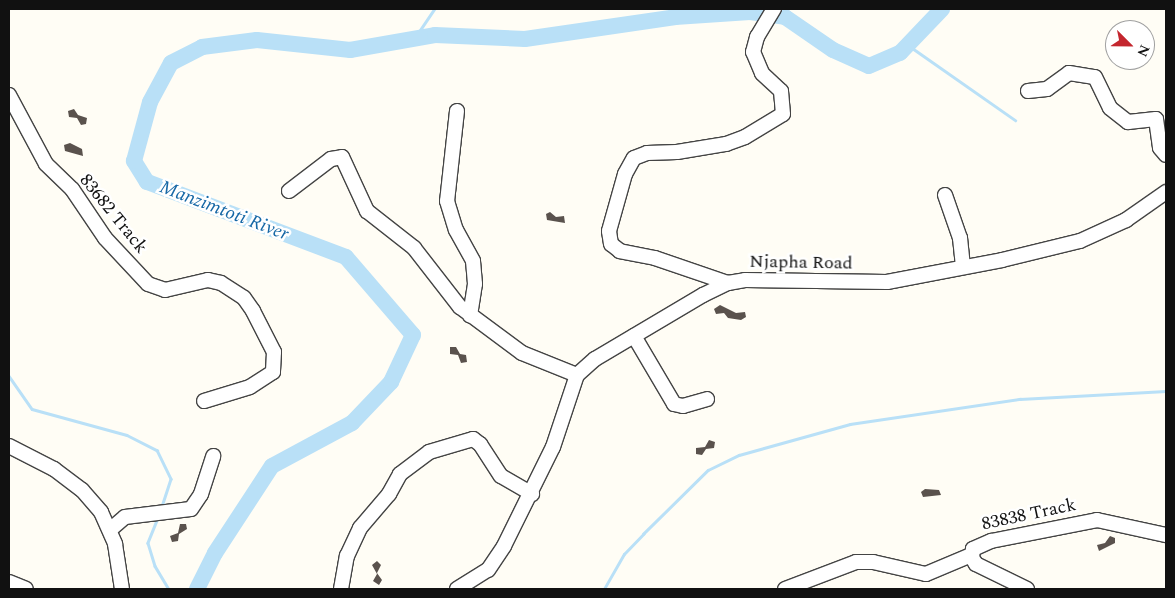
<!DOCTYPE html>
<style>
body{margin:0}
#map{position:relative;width:1175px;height:598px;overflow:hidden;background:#fffdf5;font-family:Spectral,serif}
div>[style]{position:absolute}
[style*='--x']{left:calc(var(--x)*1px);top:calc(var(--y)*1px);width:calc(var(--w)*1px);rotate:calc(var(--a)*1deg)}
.stream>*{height:2.5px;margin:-1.25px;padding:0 1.25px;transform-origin:1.25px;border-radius:1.25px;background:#b9e0f7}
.river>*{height:16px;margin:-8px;padding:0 8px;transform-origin:8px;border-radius:8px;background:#b9e0f7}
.building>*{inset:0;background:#5a524d}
.roads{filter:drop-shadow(1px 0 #444) drop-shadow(-1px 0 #444) drop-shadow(0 1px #444) drop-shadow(0 -1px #444)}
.minor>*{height:14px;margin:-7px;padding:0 7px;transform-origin:7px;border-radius:7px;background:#fff}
span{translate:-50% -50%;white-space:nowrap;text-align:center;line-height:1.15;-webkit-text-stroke:5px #fff;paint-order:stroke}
.street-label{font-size:18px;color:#111}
.water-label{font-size:19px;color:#1768a6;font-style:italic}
.frame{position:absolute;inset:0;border:10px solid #111;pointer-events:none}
.north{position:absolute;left:1105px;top:20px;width:50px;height:50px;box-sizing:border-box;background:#fff;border:1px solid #a0a0a0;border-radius:50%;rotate:113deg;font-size:14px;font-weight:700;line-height:20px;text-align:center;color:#111}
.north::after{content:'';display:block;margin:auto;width:18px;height:22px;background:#c4262e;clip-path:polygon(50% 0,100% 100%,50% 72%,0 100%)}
</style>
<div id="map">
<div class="stream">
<i style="--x:414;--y:39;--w:36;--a:-56"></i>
<i style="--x:908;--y:45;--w:131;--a:35"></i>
<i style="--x:9;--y:376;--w:40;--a:55.1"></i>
<i style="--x:32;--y:409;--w:98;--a:15.3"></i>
<i style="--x:127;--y:435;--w:34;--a:27"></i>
<i style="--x:157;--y:450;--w:32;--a:64"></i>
<i style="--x:171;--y:479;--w:32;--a:108"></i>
<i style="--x:158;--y:518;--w:27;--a:112"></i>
<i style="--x:148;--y:543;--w:24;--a:73"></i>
<i style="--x:155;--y:566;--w:27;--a:59"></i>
<i style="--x:604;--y:589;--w:40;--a:-60.3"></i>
<i style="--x:624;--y:554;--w:28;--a:-46"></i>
<i style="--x:643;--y:534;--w:91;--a:-44.6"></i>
<i style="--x:708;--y:470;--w:34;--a:-26"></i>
<i style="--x:739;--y:455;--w:115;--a:-15.6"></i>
<i style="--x:850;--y:424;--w:172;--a:-8.4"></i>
<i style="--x:1020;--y:399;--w:146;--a:-3.1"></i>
</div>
<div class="river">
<i style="--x:197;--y:589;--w:40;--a:-63.4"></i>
<i style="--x:215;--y:553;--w:104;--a:-56.8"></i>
<i style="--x:272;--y:466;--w:91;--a:-28.3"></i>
<i style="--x:352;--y:423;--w:57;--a:-46.4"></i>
<i style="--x:391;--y:382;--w:52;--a:-64.9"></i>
<i style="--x:413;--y:335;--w:103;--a:-130.7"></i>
<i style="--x:346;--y:257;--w:213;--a:-159.3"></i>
<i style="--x:147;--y:182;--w:25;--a:-122"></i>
<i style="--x:134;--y:161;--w:61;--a:-74.8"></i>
<i style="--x:150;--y:102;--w:44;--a:-61.7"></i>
<i style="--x:171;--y:63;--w:35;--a:-27"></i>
<i style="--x:202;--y:47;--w:55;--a:-7.3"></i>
<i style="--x:257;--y:40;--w:94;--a:6.1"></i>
<i style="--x:350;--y:50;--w:86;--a:-10"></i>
<i style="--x:435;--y:35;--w:90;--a:2.5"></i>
<i style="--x:525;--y:39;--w:152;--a:-8.3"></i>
<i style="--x:675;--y:17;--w:75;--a:-3.8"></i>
<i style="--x:750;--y:12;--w:35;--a:8"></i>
<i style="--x:785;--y:17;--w:58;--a:34.5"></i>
<i style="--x:833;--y:50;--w:39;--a:24"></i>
<i style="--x:869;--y:66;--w:34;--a:-23"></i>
<i style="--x:900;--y:53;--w:61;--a:-46.3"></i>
</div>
<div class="building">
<i style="clip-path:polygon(74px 109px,78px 115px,87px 118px,86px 124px,81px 125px,77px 118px,69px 117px,68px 111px)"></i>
<i style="clip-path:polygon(70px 143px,82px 149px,83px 156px,65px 151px,64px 145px)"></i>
<i style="clip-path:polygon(550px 212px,556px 217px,564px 216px,565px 223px,547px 220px,546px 214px)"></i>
<i style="clip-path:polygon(720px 305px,736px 313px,745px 312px,746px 317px,741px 320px,728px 318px,724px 313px,716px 314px,714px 309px)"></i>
<i style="clip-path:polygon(450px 347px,456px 347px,460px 354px,466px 355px,467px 362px,461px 363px,458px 355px,450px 354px)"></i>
<i style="clip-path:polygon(709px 440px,715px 442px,714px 448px,706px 449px,702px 455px,696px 454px,696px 448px,705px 447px)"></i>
<i style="clip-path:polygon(925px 489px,939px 490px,941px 495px,923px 497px,921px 492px)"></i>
<i style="clip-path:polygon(180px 524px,186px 524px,187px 529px,179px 534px,178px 541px,172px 542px,170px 536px,178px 533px)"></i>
<i style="clip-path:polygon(1110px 536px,1115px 538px,1115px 543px,1099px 551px,1097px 545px,1105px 543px)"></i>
<i style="clip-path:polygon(377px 561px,381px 565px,377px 573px,382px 580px,379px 585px,373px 581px,377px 574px,372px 565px)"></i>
</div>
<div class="roads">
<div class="minor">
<i style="--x:1028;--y:91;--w:19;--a:-6"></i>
<i style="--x:1047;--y:89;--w:27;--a:-36"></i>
<i style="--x:1069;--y:73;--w:26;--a:9"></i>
<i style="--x:1095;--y:77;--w:34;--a:64"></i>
<i style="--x:1110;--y:108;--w:23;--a:38"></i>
<i style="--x:1128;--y:122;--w:28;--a:-6"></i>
<i style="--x:1156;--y:119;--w:29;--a:82"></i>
<i style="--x:1160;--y:148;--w:9;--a:49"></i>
<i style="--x:9;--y:95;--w:78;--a:61.8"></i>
<i style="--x:46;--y:164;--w:36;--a:44"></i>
<i style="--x:72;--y:189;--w:59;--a:56"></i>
<i style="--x:105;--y:238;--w:63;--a:46.9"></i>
<i style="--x:148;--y:284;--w:18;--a:19"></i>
<i style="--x:165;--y:290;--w:44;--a:-13.1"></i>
<i style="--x:208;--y:280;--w:13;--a:13"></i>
<i style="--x:221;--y:283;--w:27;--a:33"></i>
<i style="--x:244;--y:298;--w:16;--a:55"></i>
<i style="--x:253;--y:311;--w:46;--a:62.9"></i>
<i style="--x:274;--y:352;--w:20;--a:93"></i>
<i style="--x:273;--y:372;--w:27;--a:147"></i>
<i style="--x:250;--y:387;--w:48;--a:163.1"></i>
<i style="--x:457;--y:111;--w:91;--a:96.3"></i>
<i style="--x:447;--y:201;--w:30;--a:73"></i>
<i style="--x:456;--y:230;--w:35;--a:61"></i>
<i style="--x:473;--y:261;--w:23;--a:85"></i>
<i style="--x:475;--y:284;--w:32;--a:99"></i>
<i style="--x:289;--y:191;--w:53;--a:-37.3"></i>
<i style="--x:331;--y:159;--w:11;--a:-10"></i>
<i style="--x:342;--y:157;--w:60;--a:65.2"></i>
<i style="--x:367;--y:211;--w:60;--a:38.2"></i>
<i style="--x:414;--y:248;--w:75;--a:52.1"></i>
<i style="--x:460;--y:307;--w:77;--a:36.6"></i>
<i style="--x:522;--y:353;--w:59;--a:21.8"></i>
<i style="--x:945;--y:195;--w:46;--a:70.8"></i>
<i style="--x:960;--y:238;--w:28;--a:84"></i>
<i style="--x:728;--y:283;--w:77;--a:-161.1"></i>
<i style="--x:655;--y:258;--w:36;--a:-169"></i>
<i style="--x:620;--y:251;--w:11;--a:-142"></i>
<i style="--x:611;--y:244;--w:13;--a:-99"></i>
<i style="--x:609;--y:231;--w:59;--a:-74.3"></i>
<i style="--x:625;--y:174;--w:18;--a:-61"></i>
<i style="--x:634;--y:158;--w:14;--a:-21"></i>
<i style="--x:647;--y:153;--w:30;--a:-2"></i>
<i style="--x:677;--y:152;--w:50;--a:-9.3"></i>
<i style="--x:726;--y:144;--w:20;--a:-20"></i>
<i style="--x:745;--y:137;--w:44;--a:-31.2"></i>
<i style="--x:783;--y:114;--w:23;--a:-95"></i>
<i style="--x:781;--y:91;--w:26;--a:-137"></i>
<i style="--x:762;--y:73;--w:23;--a:-113"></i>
<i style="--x:753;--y:52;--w:16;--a:-75"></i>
<i style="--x:757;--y:37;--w:33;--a:-59"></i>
<i style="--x:634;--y:336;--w:79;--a:59.5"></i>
<i style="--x:674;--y:404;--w:9;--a:13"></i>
<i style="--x:683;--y:406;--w:25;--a:-16"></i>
<i style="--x:9;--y:446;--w:51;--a:27.1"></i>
<i style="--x:54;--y:469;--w:35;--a:37"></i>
<i style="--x:82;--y:490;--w:29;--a:49"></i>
<i style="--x:101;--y:512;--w:35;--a:66"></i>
<i style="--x:115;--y:544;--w:46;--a:81.2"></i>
<i style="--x:111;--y:529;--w:18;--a:-41"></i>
<i style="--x:125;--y:517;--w:66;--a:-6.9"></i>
<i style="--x:191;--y:509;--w:18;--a:-56"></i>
<i style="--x:201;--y:494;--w:40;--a:-72"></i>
<i style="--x:9;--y:582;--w:18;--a:22"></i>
<i style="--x:341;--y:589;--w:34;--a:-80"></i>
<i style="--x:347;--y:556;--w:31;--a:-65"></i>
<i style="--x:360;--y:528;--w:45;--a:-49.5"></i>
<i style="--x:389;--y:494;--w:23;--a:-61"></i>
<i style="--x:400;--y:474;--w:36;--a:-37"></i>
<i style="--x:429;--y:452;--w:46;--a:-16.5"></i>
<i style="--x:473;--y:439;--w:9;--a:36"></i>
<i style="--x:480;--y:444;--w:38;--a:57"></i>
<i style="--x:501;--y:476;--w:36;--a:30"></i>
<i style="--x:457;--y:589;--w:36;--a:-32"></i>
<i style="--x:488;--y:570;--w:29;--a:-56"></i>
<i style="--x:504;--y:546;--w:110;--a:-63.7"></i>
<i style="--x:553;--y:447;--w:76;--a:-71.6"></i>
<i style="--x:577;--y:375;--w:24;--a:-42"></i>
<i style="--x:595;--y:359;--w:126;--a:-30.7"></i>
<i style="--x:703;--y:295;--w:28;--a:-26"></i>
<i style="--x:728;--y:283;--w:17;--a:-10"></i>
<i style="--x:745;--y:280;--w:142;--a:0.8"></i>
<i style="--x:887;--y:282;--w:117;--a:-10.8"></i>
<i style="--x:1002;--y:260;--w:80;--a:-13.7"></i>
<i style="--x:1080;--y:241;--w:51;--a:-24.5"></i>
<i style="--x:1126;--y:220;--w:49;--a:-35"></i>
<i style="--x:785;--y:589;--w:76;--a:-20.8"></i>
<i style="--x:856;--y:562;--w:17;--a:0"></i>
<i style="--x:873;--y:562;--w:54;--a:12.8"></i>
<i style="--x:926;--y:574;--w:49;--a:-22.9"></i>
<i style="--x:1027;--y:589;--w:57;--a:-153.9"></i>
<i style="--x:976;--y:564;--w:7;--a:-124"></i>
<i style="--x:972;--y:558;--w:9;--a:-84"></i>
<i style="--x:973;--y:549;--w:20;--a:-24"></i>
<i style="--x:991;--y:541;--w:108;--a:-11.2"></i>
<i style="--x:1097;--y:520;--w:71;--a:12.3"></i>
</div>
</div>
<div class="street-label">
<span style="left:113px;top:214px;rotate:51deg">83682 Track</span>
<span style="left:801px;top:263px;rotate:1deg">Njapha Road</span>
<span style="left:1029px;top:515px;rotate:-12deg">83838 Track</span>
</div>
<div class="water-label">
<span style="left:224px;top:211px;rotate:21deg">Manzimtoti River</span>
</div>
<div class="frame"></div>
<div class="north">N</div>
</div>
